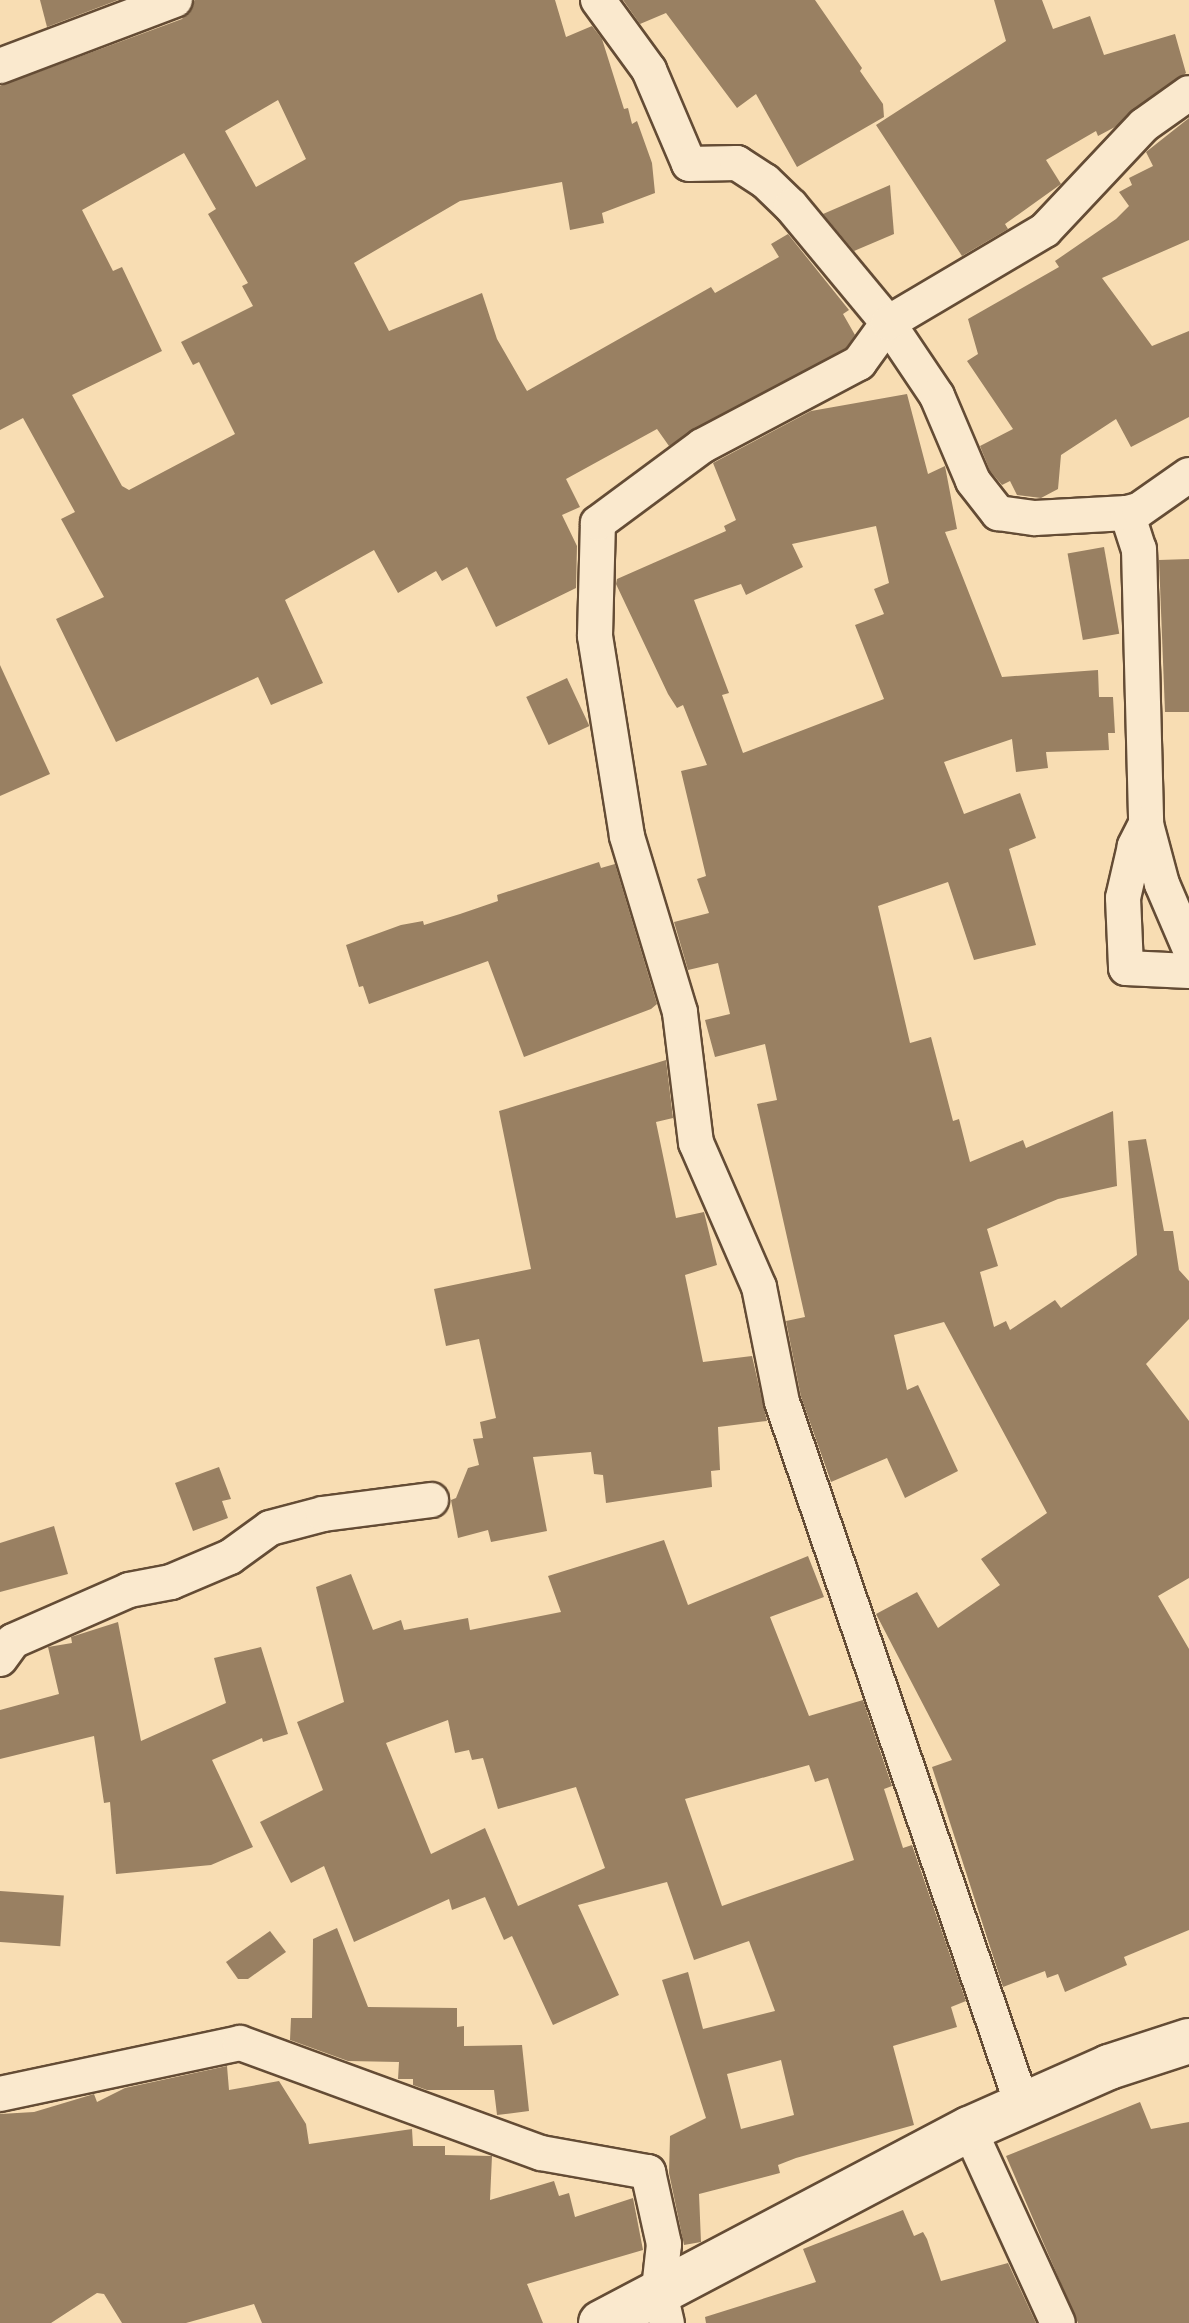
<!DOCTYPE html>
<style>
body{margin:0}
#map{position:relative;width:1189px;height:2323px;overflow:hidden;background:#f8ddb3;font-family:"Libre Caslon Text",serif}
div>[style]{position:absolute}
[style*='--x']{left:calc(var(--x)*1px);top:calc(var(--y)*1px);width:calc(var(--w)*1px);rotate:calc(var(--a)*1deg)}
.building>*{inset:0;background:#998062;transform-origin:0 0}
.roads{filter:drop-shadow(2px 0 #644c35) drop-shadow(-2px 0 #644c35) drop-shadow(0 2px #644c35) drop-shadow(0 -2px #644c35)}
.street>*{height:34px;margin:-17px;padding:0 17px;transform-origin:17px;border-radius:17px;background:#fae9ce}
.secondary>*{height:44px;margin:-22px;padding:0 22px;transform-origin:22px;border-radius:22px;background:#fae9ce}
span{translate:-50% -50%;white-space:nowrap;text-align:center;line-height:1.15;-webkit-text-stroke:6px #fae9ce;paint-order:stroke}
</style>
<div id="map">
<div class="building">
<i style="clip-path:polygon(40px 0,118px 0,47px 27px)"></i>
<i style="clip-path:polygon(evenodd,195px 0,555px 0,566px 37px,592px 26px,602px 39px,624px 109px,628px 108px,632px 124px,637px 121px,652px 163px,655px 193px,602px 213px,604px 223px,570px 230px,562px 182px,460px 201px,354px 263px,389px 331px,482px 293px,497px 339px,527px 391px,711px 287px,715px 293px,779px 257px,771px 244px,788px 234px,849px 310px,843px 314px,855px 335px,846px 348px,669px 446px,657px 429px,566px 479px,580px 507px,562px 515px,577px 546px,576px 588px,496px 627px,467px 567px,442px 581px,436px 571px,398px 593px,374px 550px,285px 600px,323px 683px,271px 705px,258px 677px,116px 742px,56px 619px,104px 597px,61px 519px,75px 512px,23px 418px,0 430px,0 86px,182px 19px,195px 0,278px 100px,306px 159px,256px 187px,225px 131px,278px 100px,195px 0,184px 153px,216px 209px,208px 214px,248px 283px,242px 286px,253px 306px,181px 342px,193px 365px,199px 362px,235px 434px,129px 490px,122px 486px,72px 395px,162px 351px,122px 267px,113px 271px,82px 210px,184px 153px)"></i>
<i style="clip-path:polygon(623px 0,815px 0,862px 68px,860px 71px,883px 104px,884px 117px,797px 167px,756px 94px,737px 108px,666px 13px,640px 24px)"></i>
<i style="clip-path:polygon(994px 0,1042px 0,1053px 29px,1090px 16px,1104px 55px,1175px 34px,1186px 73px,1115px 127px,1098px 136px,1096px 131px,1046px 160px,1061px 184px,1005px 224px,1008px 229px,962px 256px,876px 125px,1006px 41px)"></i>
<i style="clip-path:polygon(1189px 118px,1189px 240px,1102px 278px,1152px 346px,1189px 331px,1189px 417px,1131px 447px,1116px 419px,1061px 455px,1058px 489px,1041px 498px,1017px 495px,1010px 481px,1002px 485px,990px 471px,980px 446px,1013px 429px,967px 361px,978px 354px,968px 319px,1059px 267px,1055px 261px,1116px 219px,1129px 206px,1119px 192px,1132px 185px,1129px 178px,1153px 166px,1146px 152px)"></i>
<i style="clip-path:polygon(890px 185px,894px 234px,854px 251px,823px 214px)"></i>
<i style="clip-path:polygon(evenodd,907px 394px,928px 474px,945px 466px,957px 529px,945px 532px,1002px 677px,1098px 670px,1099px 697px,1113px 697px,1115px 733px,1108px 733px,1109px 750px,1046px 752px,1048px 768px,1016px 772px,1012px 739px,944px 762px,964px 814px,1020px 793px,1036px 838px,1009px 849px,1036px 945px,974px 960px,948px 882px,878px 906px,910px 1043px,931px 1037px,953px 1121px,959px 1119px,970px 1162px,1023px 1140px,1026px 1148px,1113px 1111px,1117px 1186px,1058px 1199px,987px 1229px,998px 1266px,980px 1272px,994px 1327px,1006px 1321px,1010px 1330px,1055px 1300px,1061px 1308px,1137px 1255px,1128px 1141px,1146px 1139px,1164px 1231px,1173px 1231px,1179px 1270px,1189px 1281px,1189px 1319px,1146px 1364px,1189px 1421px,1189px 1578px,1158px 1596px,1189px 1649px,1189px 1930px,1124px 1957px,1127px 1965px,1065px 1992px,1058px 1974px,1047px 1978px,1045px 1971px,1003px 1987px,932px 1767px,952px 1760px,876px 1614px,917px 1592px,938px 1628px,1000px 1585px,981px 1559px,1047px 1513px,944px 1322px,894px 1335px,907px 1390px,918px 1385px,958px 1471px,905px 1498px,887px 1458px,831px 1482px,801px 1397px,786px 1321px,805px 1317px,757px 1104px,777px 1100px,765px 1044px,715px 1057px,705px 1020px,730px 1014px,718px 963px,688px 970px,674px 922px,709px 913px,697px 879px,706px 876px,681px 771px,707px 765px,683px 705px,677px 708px,668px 694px,616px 584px,617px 579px,726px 531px,724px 526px,736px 520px,713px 463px,811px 411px,907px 394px,876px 526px,889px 583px,874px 589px,884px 614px,855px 625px,884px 699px,743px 753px,722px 695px,729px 693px,694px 600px,741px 584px,746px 595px,803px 567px,792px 544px,876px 526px)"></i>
<i style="left:1104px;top:547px;width:88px;height:37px;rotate:80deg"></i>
<i style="clip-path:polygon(1189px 559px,1189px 712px,1165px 712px,1159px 560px)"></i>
<i style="clip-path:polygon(0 665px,50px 774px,0 796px)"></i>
<i style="left:567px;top:678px;width:53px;height:45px;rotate:65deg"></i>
<i style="clip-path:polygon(599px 862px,601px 868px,615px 864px,657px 1004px,651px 1009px,524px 1057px,488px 961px,369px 1004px,363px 986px,359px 987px,346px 945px,401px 925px,423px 921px,424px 925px,460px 914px,498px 901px,497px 895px)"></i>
<i style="clip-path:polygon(666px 1060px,673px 1118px,656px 1122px,676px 1218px,704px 1212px,717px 1265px,685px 1275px,703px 1362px,752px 1356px,767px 1421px,718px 1427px,720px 1470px,711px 1471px,712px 1487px,606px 1503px,603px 1475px,594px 1474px,591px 1452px,533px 1457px,547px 1531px,491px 1542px,488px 1530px,458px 1538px,451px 1500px,456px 1498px,468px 1468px,479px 1465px,473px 1439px,483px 1438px,480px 1422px,496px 1418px,479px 1339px,446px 1346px,434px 1289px,531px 1269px,499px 1111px)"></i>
<i style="clip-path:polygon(219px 1467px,231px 1499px,222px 1501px,228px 1518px,193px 1531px,175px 1483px)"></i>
<i style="clip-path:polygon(54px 1526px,68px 1574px,0 1592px,0 1543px)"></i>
<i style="clip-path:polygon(evenodd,664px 1540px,688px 1605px,808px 1556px,824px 1597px,770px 1617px,809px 1716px,863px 1700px,892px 1786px,884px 1789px,903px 1848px,912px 1845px,966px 2001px,951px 2007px,957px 2027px,893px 2046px,914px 2125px,796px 2158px,778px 2165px,780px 2173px,699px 2194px,701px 2242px,684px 2245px,669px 2173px,670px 2136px,706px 2118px,662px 1980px,688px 1972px,703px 2029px,775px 2011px,749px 1941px,694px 1960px,667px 1882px,578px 1905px,619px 1995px,553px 2025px,512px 1936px,504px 1940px,485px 1897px,452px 1910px,449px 1899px,354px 1942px,324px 1866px,291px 1883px,260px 1822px,323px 1790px,297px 1722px,344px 1702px,316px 1587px,351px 1574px,373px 1630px,401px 1620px,404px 1630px,468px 1618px,470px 1630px,561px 1612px,548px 1576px,664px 1540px,448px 1720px,455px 1753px,469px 1750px,472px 1760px,483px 1758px,498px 1809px,576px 1787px,605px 1868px,518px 1906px,485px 1828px,431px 1854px,386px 1743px,448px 1720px,664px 1540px,809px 1765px,815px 1782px,828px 1778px,854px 1860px,722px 1906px,685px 1799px,809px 1765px,664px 1540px,781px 2060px,794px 2115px,741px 2129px,727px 2074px,781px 2060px)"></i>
<i style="clip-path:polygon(118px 1622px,141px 1741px,226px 1703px,214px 1658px,261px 1647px,288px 1734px,263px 1742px,262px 1738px,212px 1760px,253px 1847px,211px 1865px,116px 1874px,110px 1802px,104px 1803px,94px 1736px,0 1759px,0 1710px,59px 1694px,48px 1647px,72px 1643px,71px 1637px)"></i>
<i style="left:0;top:1891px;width:64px;height:51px;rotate:4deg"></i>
<i style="clip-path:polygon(337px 1928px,368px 2007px,457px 2008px,457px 2027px,464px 2026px,464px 2046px,522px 2045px,529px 2111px,497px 2115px,494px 2090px,427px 2090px,413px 2085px,413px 2079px,398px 2079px,399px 2062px,348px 2061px,290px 2040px,291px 2018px,312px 2018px,313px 1939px)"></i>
<i style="clip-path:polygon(270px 1931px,286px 1952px,248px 1979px,238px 1979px,226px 1962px)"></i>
<i style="clip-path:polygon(227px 2066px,229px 2090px,279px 2081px,306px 2124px,309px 2144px,412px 2129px,413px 2146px,445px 2146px,445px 2155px,492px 2156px,490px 2200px,554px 2181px,559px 2196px,569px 2193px,575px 2217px,633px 2198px,643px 2250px,527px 2284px,543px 2323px,262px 2323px,254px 2304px,186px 2323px,122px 2323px,104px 2294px,97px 2293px,51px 2323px,0 2323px,0 2114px,34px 2112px,94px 2094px,97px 2102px,125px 2088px)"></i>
<i style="clip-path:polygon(1140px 2102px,1151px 2129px,1189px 2122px,1189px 2323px,1078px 2323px,1006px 2156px)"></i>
<i style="clip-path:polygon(903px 2210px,914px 2236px,923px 2232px,927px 2239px,941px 2281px,1008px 2263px,1036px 2323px,706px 2323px,705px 2317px,816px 2282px,803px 2249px)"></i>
</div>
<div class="roads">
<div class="street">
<i style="--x:598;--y:0;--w:87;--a:53.9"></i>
<i style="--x:649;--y:70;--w:102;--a:66.9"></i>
<i style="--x:689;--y:164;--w:48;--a:-1.2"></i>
<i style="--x:737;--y:163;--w:33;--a:33"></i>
<i style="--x:765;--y:181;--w:36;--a:44"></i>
<i style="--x:791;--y:206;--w:152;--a:50.3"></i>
<i style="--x:888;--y:323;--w:88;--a:56.1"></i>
<i style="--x:937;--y:396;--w:92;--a:67"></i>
<i style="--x:973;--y:481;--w:41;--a:52"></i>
<i style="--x:998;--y:513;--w:37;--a:8"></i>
<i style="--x:1035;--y:518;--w:92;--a:-3.1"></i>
<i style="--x:1127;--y:513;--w:38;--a:72"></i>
<i style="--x:1139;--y:549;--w:275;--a:88.5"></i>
<i style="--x:1146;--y:824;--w:62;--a:75.1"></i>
<i style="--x:1162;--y:884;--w:69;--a:66.8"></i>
<i style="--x:0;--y:66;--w:187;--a:-20.7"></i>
<i style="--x:1127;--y:513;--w:12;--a:-14"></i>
<i style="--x:1139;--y:510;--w:61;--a:-35"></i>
<i style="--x:1146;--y:824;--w:25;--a:117"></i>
<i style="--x:1135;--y:846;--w:53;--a:103"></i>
<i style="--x:1123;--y:898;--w:70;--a:87.5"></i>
<i style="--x:1126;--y:968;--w:63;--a:2.7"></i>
<i style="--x:0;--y:1659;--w:22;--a:-54"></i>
<i style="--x:13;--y:1641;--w:127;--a:-23.7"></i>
<i style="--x:129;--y:1590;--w:43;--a:-10.8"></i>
<i style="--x:171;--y:1582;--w:64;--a:-23"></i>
<i style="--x:230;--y:1557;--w:49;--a:-35.9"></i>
<i style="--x:270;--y:1528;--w:55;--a:-14.8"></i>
<i style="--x:323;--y:1514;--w:109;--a:-7.4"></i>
<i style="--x:0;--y:2094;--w:245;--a:-12"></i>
<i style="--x:240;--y:2043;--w:320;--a:20.1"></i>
<i style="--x:541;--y:2153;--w:109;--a:10.1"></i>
<i style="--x:648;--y:2172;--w:74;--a:77.5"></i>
<i style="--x:664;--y:2244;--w:45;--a:96.3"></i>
<i style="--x:659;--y:2289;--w:35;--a:77"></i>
<i style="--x:1022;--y:2104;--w:742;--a:-108.87"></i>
<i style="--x:782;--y:1402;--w:117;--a:-101.3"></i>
<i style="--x:759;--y:1287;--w:157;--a:-113.6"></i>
<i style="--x:696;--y:1143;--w:132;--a:-97"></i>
<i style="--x:680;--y:1012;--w:184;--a:-106.8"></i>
<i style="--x:627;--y:836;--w:203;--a:-99.1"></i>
<i style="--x:595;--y:636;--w:113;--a:-88.5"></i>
<i style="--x:598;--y:523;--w:129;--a:-36.5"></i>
<i style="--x:702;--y:446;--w:178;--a:-27.9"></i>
<i style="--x:859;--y:363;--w:49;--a:-54.1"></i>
<i style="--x:888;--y:323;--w:182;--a:-30.6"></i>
<i style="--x:1045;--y:230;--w:144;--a:-46.7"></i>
<i style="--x:1144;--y:125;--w:55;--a:-35.4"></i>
<i style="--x:969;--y:2129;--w:213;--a:65.4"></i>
</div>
<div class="secondary">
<i style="--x:601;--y:2323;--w:416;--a:-27.8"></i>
<i style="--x:969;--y:2129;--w:153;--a:-23.9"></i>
<i style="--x:1109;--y:2067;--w:84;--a:-18"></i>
</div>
</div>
</div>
